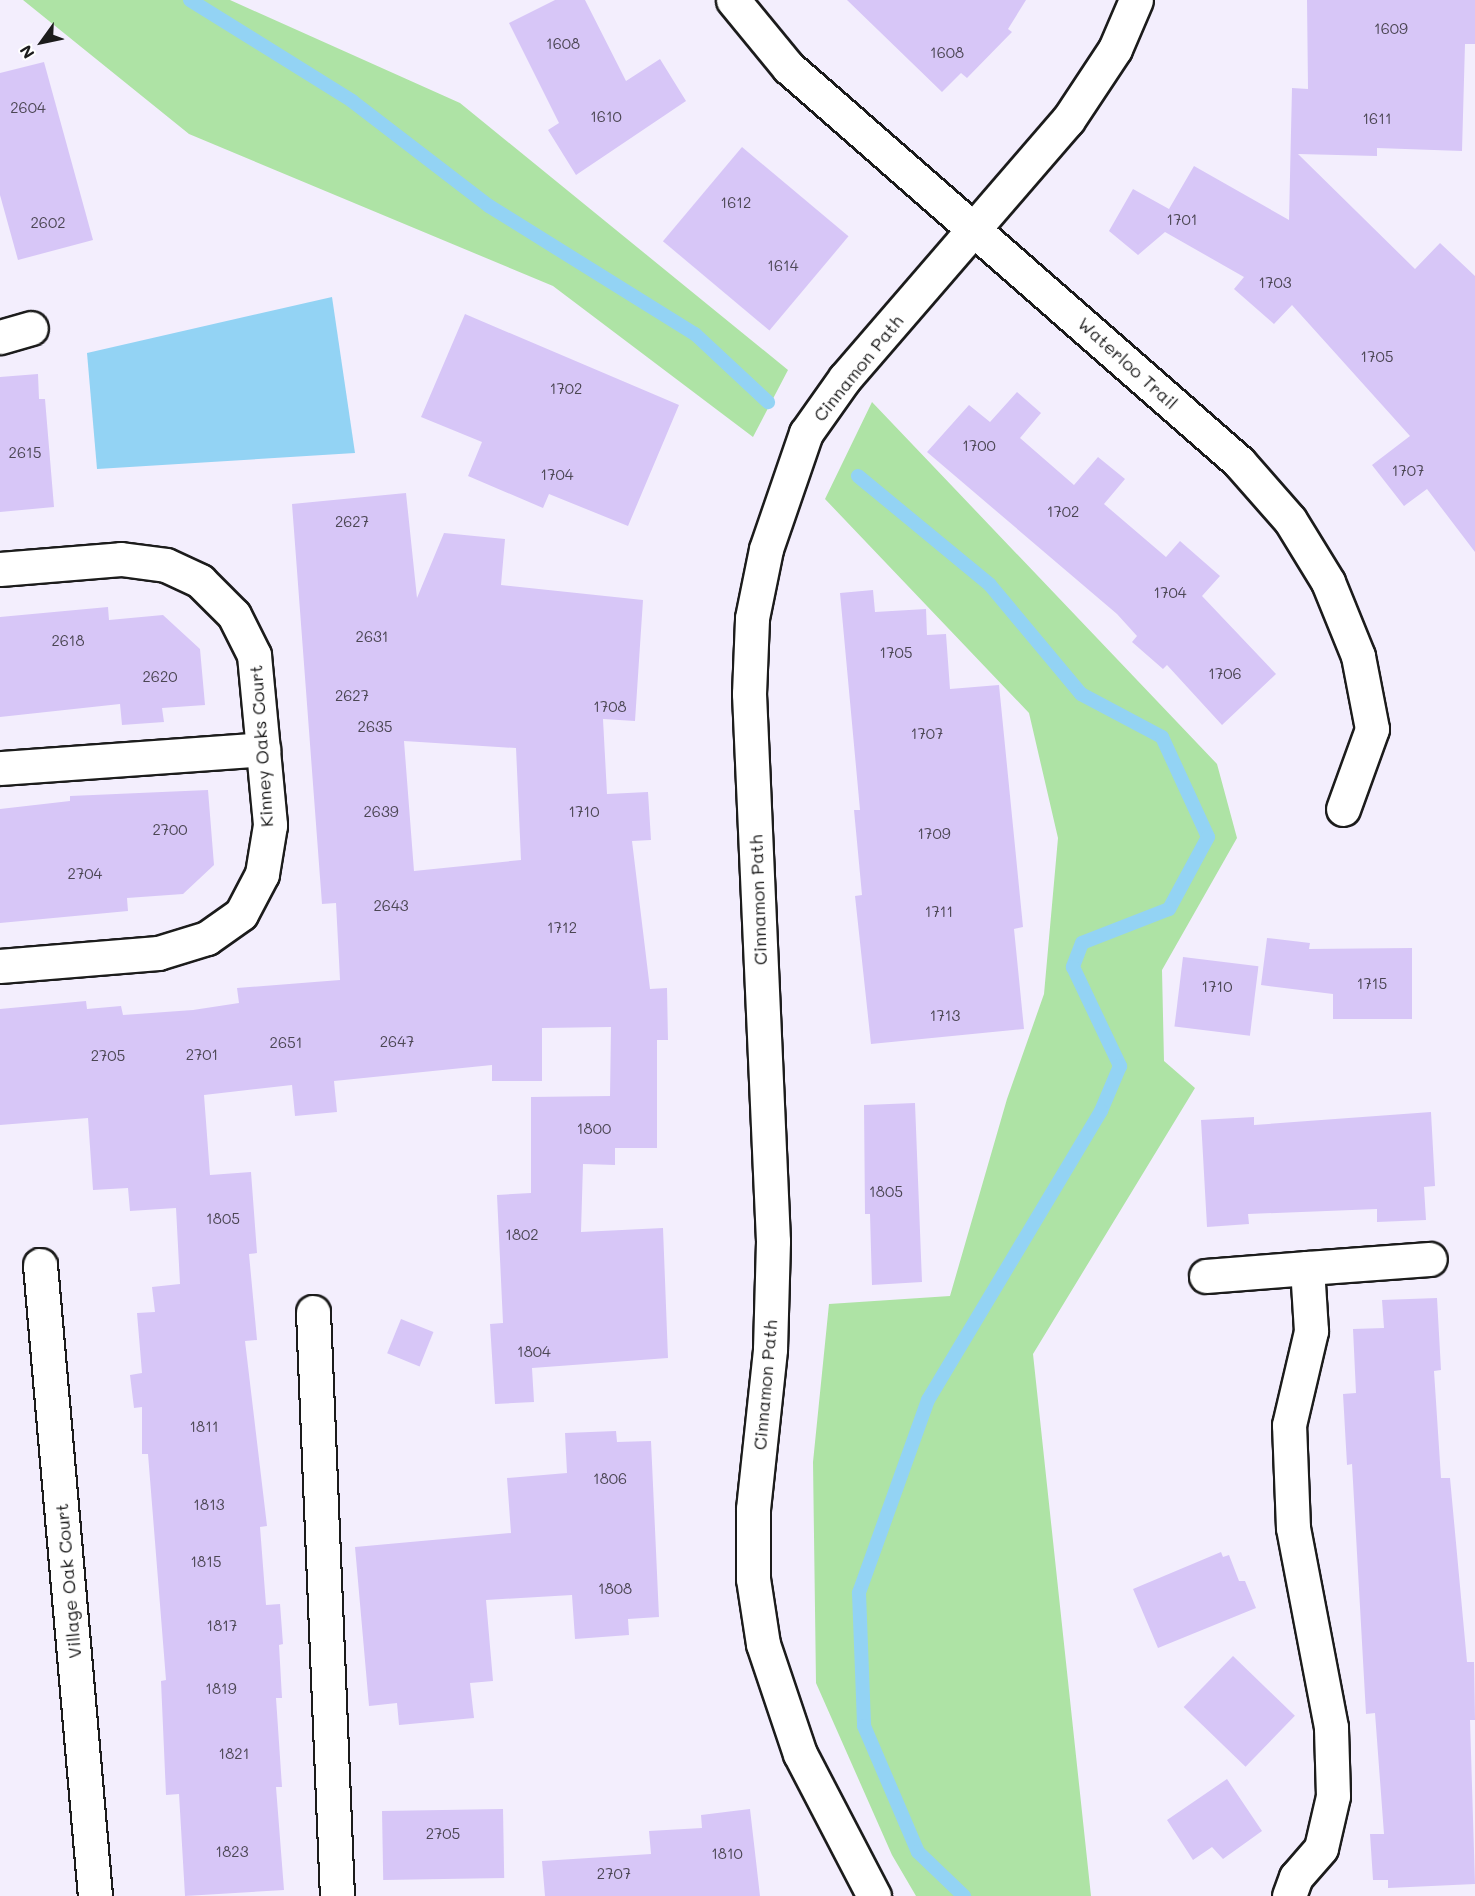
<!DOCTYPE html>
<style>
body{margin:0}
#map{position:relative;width:1475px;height:1896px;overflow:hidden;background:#f3eefd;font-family:Mali,sans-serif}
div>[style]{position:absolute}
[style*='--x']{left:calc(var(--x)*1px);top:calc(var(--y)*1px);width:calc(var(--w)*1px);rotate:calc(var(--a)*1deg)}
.green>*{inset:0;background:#aee3a5}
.water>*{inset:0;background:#93d3f4}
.stream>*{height:14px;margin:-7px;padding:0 7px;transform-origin:7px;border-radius:7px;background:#93d3f4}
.building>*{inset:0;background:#d7c6f7;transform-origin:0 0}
.roads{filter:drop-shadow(2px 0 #1c1c1c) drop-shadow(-2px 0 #1c1c1c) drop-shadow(0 2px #1c1c1c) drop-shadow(0 -2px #1c1c1c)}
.minor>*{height:33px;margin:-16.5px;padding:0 16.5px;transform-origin:16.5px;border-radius:16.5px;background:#fff}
span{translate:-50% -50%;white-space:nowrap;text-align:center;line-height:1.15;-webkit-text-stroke:4.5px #fff;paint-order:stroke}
.number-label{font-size:15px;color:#4b4653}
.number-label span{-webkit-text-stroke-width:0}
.street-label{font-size:18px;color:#1c1c1c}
.north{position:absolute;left:12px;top:12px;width:60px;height:60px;-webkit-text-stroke:4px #fff;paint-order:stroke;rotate:237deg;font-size:16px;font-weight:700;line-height:24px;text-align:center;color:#1c1c1c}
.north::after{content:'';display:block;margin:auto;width:21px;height:27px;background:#1c1c1c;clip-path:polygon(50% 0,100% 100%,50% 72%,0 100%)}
</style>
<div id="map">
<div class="green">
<i style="clip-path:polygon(23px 0,230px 0,460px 103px,788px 370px,753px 437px,553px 286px,189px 134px)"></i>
<i style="clip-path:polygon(872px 402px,1217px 764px,1237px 838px,1162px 970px,1164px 1061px,1195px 1088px,1033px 1354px,1091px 1896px,916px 1896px,892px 1855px,816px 1683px,813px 1462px,829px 1304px,950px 1296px,1007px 1099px,1044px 994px,1058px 838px,1029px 713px,825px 499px)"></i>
</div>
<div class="water">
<i style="clip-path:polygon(332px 297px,355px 453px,97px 469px,87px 353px)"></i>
</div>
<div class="stream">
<i style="--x:190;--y:0;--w:191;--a:31.9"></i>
<i style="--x:352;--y:101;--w:173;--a:37.5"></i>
<i style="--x:489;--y:206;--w:243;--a:31.9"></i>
<i style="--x:695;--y:334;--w:100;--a:43"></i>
<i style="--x:858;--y:476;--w:171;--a:39.5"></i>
<i style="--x:990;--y:585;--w:142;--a:50.1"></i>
<i style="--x:1081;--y:694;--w:92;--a:28"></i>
<i style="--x:1162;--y:737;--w:110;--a:65.3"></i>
<i style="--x:1208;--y:837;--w:82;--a:118.4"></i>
<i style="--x:1169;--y:909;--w:93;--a:158.7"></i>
<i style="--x:1082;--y:943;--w:26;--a:111"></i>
<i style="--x:1073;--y:967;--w:110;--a:64.6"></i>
<i style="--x:1120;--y:1066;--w:49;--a:112.9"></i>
<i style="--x:1101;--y:1111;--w:337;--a:120.9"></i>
<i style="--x:928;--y:1400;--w:205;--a:109.7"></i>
<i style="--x:859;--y:1593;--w:133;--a:87.8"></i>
<i style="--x:864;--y:1726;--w:137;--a:66.8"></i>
<i style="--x:918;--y:1852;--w:64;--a:43.7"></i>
</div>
<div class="building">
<i style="clip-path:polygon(555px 0,585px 0,626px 81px,660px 59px,686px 101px,576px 175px,548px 130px,559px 123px,509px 23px)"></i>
<i style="clip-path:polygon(847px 0,1026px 0,1008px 29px,1012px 32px,967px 78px,961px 73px,942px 92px)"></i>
<i style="clip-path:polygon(1307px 0,1475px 0,1475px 44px,1465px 44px,1462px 151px,1377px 148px,1377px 156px,1298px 154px,1415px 269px,1440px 243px,1475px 276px,1475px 552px,1427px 489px,1404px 506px,1372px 465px,1410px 436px,1292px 305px,1274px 324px,1234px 289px,1244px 277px,1165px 232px,1138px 255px,1109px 231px,1133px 189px,1169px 209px,1194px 166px,1289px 220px,1292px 88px,1308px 89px)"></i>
<i style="clip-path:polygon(44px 62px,93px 240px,18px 260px,0 195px,0 73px)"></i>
<i style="left:742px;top:147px;width:139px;height:123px;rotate:40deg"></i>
<i style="clip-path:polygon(465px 314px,679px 405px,628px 526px,549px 494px,543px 508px,468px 476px,482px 442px,421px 417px)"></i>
<i style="clip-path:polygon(38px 374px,39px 399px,45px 399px,54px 507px,0 512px,0 377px)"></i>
<i style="clip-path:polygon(1017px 392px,1041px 413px,1020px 438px,1074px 485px,1098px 457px,1125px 479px,1104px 504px,1166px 557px,1180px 541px,1220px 576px,1202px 596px,1276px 674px,1222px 725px,1167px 665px,1163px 669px,1132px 642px,1137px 636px,1117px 614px,927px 452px,969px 405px,990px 422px)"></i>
<i style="clip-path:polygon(evenodd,406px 493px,417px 598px,444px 533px,505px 539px,501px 585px,643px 600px,635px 721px,603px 719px,607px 794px,648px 792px,651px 840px,632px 841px,650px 989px,667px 988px,668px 1040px,657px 1040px,657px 1148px,615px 1148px,615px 1165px,583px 1164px,581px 1232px,663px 1228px,668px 1358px,532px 1368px,534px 1402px,495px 1404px,490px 1324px,503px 1323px,497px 1195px,531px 1193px,531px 1097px,610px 1096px,611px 1027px,542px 1028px,542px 1081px,492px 1081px,492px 1065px,334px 1081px,337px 1112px,295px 1116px,292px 1085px,204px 1095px,210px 1175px,251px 1172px,257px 1253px,249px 1254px,257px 1340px,245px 1341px,267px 1526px,260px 1527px,266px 1605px,280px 1604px,283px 1644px,279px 1645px,282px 1698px,276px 1698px,282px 1787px,276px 1787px,284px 1890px,185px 1896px,179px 1794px,166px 1795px,161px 1681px,166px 1680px,148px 1454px,142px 1454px,142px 1407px,134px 1408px,130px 1375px,142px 1373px,137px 1313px,155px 1312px,152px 1287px,180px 1284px,176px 1208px,130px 1211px,128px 1188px,93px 1190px,88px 1118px,0 1125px,0 1009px,86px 1001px,87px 1009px,121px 1006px,123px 1015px,193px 1010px,239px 1003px,237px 988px,340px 980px,336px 903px,322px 904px,292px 504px,406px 493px,404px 741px,516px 748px,521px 860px,414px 871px,404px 741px)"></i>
<i style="clip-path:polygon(873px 590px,875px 612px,926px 609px,927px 635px,946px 634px,950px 689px,999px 685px,1023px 927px,1014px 929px,1024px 1029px,871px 1044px,855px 896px,862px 895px,854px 810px,860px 810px,840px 593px)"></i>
<i style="clip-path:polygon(108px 607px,109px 620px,163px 615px,200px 649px,205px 705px,162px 708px,164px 722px,122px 725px,120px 704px,0 717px,0 617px)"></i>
<i style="clip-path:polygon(208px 790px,214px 865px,183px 894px,127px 898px,128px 911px,0 923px,0 809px,70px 801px,70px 796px)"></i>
<i style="clip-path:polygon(1267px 938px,1310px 943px,1309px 949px,1412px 948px,1412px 1019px,1333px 1019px,1333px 994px,1261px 985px)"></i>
<i style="left:1183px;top:957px;width:76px;height:70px;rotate:7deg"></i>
<i style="clip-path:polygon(915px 1103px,922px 1282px,872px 1285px,870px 1214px,865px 1214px,864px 1105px)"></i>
<i style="clip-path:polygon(1431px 1112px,1435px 1186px,1424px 1187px,1426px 1220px,1377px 1222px,1377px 1209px,1248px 1214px,1249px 1224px,1207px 1227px,1201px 1120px,1254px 1117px,1254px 1125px)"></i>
<i style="clip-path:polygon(1437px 1298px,1441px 1370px,1434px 1371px,1441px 1478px,1450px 1478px,1467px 1662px,1474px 1662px,1475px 1720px,1470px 1720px,1475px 1884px,1388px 1888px,1388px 1880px,1373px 1880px,1370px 1834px,1384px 1834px,1375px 1713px,1366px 1714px,1352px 1464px,1347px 1465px,1343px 1394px,1356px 1393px,1353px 1329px,1384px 1328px,1382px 1300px)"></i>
<i style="left:401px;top:1319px;width:35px;height:37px;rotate:22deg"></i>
<i style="clip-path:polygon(616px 1431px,617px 1442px,651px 1441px,659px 1617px,628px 1619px,629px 1635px,575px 1639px,572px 1595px,486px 1600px,493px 1681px,470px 1683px,474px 1718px,399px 1725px,397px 1703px,369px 1706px,355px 1547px,511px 1533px,507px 1478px,567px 1473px,565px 1433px)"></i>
<i style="clip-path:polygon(1221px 1552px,1223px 1557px,1229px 1555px,1239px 1581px,1245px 1581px,1256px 1608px,1158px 1648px,1133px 1589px)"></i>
<i style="left:1233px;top:1656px;width:86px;height:71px;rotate:44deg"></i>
<i style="clip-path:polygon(1227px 1779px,1262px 1831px,1223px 1859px,1212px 1847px,1193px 1860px,1167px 1820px)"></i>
<i style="left:503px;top:1809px;width:69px;height:121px;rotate:89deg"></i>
<i style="clip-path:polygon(750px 1809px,760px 1896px,545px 1896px,542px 1861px,651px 1854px,649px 1831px,702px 1828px,701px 1815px)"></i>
</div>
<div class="roads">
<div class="minor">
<i style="--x:733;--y:0;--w:87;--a:50.6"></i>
<i style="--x:788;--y:67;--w:600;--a:41.21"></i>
<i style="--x:1239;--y:462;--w:77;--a:48.7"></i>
<i style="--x:1290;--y:520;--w:73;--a:58.5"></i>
<i style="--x:1328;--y:582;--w:80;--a:67.9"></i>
<i style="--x:1358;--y:656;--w:74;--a:79.1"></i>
<i style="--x:1372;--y:729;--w:85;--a:109.9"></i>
<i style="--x:0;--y:337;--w:32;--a:-16"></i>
<i style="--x:0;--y:569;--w:121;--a:-4.7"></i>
<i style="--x:121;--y:559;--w:45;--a:7.6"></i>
<i style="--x:166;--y:565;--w:38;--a:25"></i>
<i style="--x:200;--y:581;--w:48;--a:45"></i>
<i style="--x:234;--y:615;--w:45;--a:63.4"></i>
<i style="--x:254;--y:655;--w:171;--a:84.6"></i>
<i style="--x:270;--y:825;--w:50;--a:99.3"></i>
<i style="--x:262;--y:874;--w:45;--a:117.7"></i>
<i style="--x:241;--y:914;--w:42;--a:144.8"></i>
<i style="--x:207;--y:938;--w:51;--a:163"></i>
<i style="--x:158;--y:953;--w:159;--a:175.3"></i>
<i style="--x:0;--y:768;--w:264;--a:-4.1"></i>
<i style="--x:40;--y:1265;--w:633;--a:85.02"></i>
<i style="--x:1206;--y:1276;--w:101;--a:-4.5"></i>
<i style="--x:313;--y:1312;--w:584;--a:87.65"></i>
<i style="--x:874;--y:1896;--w:160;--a:-117.5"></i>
<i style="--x:800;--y:1754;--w:116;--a:-108.6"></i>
<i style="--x:763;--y:1644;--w:66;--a:-98.7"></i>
<i style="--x:753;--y:1579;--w:70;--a:-90"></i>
<i style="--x:753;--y:1509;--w:161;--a:-83.9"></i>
<i style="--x:770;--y:1349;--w:108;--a:-88.4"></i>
<i style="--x:773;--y:1241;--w:548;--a:-92.51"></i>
<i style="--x:749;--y:694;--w:76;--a:-87.7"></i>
<i style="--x:752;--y:618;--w:70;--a:-78.5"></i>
<i style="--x:766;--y:549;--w:123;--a:-71"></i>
<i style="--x:806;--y:433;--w:67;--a:-54.7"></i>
<i style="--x:845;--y:378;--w:341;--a:-49.2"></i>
<i style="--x:1068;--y:120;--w:85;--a:-56.5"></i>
<i style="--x:1115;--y:49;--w:53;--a:-66.8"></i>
<i style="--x:1289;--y:1896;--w:20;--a:-70"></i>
<i style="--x:1296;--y:1877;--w:38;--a:-49"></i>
<i style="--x:1321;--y:1848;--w:53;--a:-77"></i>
<i style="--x:1333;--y:1796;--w:69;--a:-91.7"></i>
<i style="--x:1331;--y:1727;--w:203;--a:-100.8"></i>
<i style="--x:1293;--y:1528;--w:103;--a:-92.2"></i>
<i style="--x:1289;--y:1425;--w:97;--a:-76.8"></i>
<i style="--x:1311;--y:1331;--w:63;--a:-93.6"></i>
<i style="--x:1307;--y:1268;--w:123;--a:-4.2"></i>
</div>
</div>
<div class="number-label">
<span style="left:1391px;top:29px">1609</span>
<span style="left:563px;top:44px">1608</span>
<span style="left:947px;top:53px">1608</span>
<span style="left:28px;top:108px">2604</span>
<span style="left:606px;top:117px">1610</span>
<span style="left:1377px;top:119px">1611</span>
<span style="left:736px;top:203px">1612</span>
<span style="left:1182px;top:220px">1701</span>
<span style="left:48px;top:223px">2602</span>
<span style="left:783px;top:266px">1614</span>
<span style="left:1275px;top:283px">1703</span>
<span style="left:1377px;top:357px">1705</span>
<span style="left:566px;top:389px">1702</span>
<span style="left:979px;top:446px">1700</span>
<span style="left:25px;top:453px">2615</span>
<span style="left:1408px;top:471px">1707</span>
<span style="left:557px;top:475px">1704</span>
<span style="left:1063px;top:512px">1702</span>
<span style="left:352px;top:522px">2627</span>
<span style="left:1170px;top:593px">1704</span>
<span style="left:372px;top:637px">2631</span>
<span style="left:68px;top:641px">2618</span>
<span style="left:896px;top:653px">1705</span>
<span style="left:1225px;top:674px">1706</span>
<span style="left:160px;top:677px">2620</span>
<span style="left:352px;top:696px">2627</span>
<span style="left:610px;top:707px">1708</span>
<span style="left:375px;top:727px">2635</span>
<span style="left:927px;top:734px">1707</span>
<span style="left:381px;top:812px">2639</span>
<span style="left:584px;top:812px">1710</span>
<span style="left:170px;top:830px">2700</span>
<span style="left:934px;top:834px">1709</span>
<span style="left:85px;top:874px">2704</span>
<span style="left:391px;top:906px">2643</span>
<span style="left:939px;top:912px">1711</span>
<span style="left:562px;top:928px">1712</span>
<span style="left:1372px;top:984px">1715</span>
<span style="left:1217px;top:987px">1710</span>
<span style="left:945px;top:1016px">1713</span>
<span style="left:397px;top:1042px">2647</span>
<span style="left:286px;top:1043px">2651</span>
<span style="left:202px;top:1055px">2701</span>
<span style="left:108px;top:1056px">2705</span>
<span style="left:594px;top:1129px">1800</span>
<span style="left:886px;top:1192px">1805</span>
<span style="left:223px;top:1219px">1805</span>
<span style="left:522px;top:1235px">1802</span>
<span style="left:534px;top:1352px">1804</span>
<span style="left:204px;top:1427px">1811</span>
<span style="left:610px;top:1479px">1806</span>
<span style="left:209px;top:1505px">1813</span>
<span style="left:206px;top:1562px">1815</span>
<span style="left:615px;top:1589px">1808</span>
<span style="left:222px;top:1626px">1817</span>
<span style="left:221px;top:1689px">1819</span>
<span style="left:234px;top:1754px">1821</span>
<span style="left:443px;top:1834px">2705</span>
<span style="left:232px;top:1852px">1823</span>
<span style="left:727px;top:1854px">1810</span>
<span style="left:614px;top:1874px">2707</span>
</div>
<div class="street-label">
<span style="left:1128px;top:363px;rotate:42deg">Waterloo Trail</span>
<span style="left:858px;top:368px;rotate:-51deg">Cinnamon Path</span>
<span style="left:261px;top:746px;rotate:-94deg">Kinney Oaks Court</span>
<span style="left:758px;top:900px;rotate:-92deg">Cinnamon Path</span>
<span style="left:765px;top:1385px;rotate:-85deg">Cinnamon Path</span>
<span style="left:68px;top:1581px;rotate:-95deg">Village Oak Court</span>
</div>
<div class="north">N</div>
</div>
